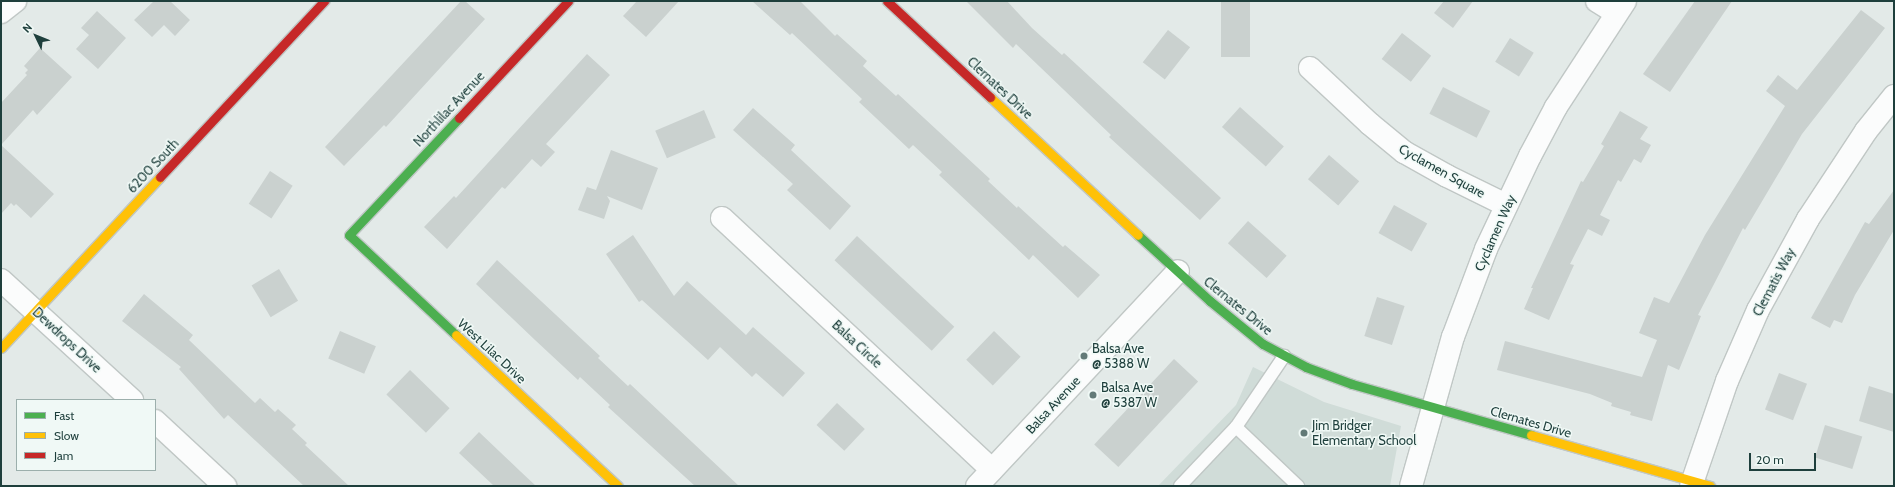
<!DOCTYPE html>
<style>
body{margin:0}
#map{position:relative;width:1895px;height:487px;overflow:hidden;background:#e3eae8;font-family:Cabin,sans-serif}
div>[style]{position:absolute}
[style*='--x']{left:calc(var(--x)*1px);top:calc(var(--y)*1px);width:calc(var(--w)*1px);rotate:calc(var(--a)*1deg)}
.built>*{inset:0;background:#d0dcd8}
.building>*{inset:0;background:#cad1cf;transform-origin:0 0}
.roads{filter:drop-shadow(1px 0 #c0c7c5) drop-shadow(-1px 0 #c0c7c5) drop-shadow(0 1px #c0c7c5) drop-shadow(0 -1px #c0c7c5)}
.lane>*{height:12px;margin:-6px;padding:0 6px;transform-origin:6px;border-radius:6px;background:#fbfcfc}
.street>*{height:22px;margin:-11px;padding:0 11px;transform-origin:11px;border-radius:11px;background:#fbfcfc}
.fast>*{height:9px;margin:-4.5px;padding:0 4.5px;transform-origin:4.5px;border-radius:4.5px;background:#4caf50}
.slow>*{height:9px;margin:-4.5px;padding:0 4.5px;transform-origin:4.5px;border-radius:4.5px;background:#ffc107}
.jam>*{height:9px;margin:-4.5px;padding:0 4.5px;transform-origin:4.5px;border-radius:4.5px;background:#c62828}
.dots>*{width:11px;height:11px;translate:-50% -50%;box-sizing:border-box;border:2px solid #f0f9f6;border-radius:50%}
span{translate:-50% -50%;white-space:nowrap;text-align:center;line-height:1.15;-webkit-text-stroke:3px #f0f9f6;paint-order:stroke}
.street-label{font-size:13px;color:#1e3f3c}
.poi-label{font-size:13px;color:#1e3f3c}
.left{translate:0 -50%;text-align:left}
.frame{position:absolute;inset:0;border:2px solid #1e3f3c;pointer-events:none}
.legend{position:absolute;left:16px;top:399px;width:140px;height:72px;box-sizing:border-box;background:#f0f9f6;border:1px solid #9cafac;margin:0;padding:5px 7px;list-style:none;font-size:12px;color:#1e3f3c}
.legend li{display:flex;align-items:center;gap:8px;height:20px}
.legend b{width:20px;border:1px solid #9cafac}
.north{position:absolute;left:16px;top:16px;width:40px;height:40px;-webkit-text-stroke:3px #f0f9f6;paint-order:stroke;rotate:313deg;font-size:11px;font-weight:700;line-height:16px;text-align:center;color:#1e3f3c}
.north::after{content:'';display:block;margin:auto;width:14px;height:18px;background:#1e3f3c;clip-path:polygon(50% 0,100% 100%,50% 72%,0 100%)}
.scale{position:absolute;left:1749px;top:453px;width:67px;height:18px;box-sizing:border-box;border:2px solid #1e3f3c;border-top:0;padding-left:5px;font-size:12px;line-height:14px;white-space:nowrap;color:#1e3f3c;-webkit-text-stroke:3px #f0f9f6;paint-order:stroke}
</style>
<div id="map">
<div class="built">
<i style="clip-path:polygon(1253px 367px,1324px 402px,1401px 426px,1390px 486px,1158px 486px,1236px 405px)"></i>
</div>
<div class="building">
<i style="clip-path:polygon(154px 1px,170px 1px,190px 20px,175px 36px,164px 25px,152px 37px,134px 20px)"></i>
<i style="clip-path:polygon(461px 1px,465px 1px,485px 19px,386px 127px,384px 125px,344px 166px,325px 147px)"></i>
<i style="clip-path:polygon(637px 1px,679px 1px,646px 37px,623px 16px)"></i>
<i style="clip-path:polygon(752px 1px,800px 1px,835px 36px,837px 34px,867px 61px,863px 66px,896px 96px,898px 94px,990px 179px,988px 181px,1017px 208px,1018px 206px,1063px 247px,1065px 245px,1100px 275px,1078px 298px,1033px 255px,1029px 260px,939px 175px,942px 172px,913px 145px,909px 149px,859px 102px,862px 99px,792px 33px,790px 35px)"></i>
<i style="clip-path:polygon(966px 1px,1007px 1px,1032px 28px,1062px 55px,1064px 53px,1221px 198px,1200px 220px,1109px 137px,1111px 135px,1016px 44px,1013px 48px)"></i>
<i style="left:1221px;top:1px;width:29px;height:56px"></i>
<i style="clip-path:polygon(1444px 1px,1473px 1px,1453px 28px,1434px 13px)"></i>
<i style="clip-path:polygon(1695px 1px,1732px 1px,1670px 92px,1643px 74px)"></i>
<i style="clip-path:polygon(1861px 10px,1885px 28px,1802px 134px,1745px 230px,1743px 228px,1698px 315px,1701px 316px,1679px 370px,1668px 365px,1652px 421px,1630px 415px,1631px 412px,1611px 406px,1612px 403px,1590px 394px,1497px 370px,1505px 341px,1642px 377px,1657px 340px,1639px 333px,1654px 297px,1669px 303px,1705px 235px,1785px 106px,1766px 91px,1778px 75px,1797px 90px)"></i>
<i style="clip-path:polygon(97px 11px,126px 38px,98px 69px,76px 49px,89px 35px,81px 28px)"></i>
<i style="left:1168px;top:30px;width:28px;height:41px;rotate:38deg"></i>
<i style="left:1402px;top:33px;width:37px;height:33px;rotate:38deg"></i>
<i style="left:1510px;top:38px;width:28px;height:28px;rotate:32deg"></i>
<i style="clip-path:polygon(40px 48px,72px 77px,37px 115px,33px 110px,1px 145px,1px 103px,27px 75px,25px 73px,28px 70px,24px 66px)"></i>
<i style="clip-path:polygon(587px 54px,610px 75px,546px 144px,555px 152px,541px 167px,532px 159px,505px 189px,502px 187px,447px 249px,424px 227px,454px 196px,456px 198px)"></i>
<i style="left:1443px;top:87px;width:53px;height:30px;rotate:27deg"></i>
<i style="left:1240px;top:107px;width:59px;height:27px;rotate:42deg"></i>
<i style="clip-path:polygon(753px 108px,795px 145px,791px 150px,851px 206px,830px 230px,787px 190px,793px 184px,733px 130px)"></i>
<i style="left:704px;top:110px;width:30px;height:53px;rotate:67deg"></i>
<i style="clip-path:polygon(1620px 111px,1648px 127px,1640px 139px,1651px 145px,1641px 163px,1634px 159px,1621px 182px,1618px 180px,1600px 215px,1610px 220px,1602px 236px,1588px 229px,1570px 264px,1574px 265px,1549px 320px,1524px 309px,1533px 288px,1531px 288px,1581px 181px,1583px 182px,1604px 146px,1601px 144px)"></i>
<i style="clip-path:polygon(1px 145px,54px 194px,31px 218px,16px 204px,14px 206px,11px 203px,1px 214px)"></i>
<i style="clip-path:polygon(611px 150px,658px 168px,642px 210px,607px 196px,610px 201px,604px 219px,578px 210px,587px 187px,596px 190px)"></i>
<i style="left:1329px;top:155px;width:40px;height:32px;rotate:41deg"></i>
<i style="left:270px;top:171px;width:27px;height:39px;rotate:33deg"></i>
<i style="clip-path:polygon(1894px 190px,1894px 230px,1855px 295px,1842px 323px,1834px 320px,1830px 328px,1811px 318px,1865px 222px,1869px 224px)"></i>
<i style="left:1394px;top:205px;width:38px;height:32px;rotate:29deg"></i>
<i style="left:1248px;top:221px;width:52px;height:30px;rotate:42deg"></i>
<i style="clip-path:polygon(633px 235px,674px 296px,687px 281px,746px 335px,753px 327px,805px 373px,783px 397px,756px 373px,752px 377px,720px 347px,708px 360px,642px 300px,639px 302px,606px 254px)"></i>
<i style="left:857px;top:236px;width:133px;height:33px;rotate:43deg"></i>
<i style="clip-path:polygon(497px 260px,600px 356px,598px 358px,628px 386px,630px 384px,739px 486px,695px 486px,608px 407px,610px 405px,580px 377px,578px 380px,535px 340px,476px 284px)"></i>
<i style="left:279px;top:269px;width:37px;height:32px;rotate:59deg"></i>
<i style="clip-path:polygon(144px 294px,193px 335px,189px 340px,255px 403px,260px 398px,275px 412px,278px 409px,296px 425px,292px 429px,307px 443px,305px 445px,349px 486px,304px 486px,228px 415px,224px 419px,179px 369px,181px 367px,122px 321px)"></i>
<i style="left:1377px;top:297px;width:29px;height:41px;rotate:18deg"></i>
<i style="left:340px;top:331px;width:39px;height:30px;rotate:23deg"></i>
<i style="left:994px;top:331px;width:37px;height:40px;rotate:44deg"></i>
<i style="left:1174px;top:359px;width:33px;height:117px;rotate:43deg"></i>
<i style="left:410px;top:370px;width:55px;height:34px;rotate:44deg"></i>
<i style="left:1779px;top:373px;width:30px;height:39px;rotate:21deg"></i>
<i style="clip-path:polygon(1869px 386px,1894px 394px,1894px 432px,1859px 421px)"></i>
<i style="left:837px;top:403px;width:38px;height:30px;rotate:43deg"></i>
<i style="left:1825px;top:425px;width:39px;height:34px;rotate:17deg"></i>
<i style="clip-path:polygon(479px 432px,520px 471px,536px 486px,494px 486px,459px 453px)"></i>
</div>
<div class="roads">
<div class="lane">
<i style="--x:1236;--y:427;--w:86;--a:43.6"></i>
<i style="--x:1180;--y:486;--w:81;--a:-46.5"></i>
<i style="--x:1236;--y:427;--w:86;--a:-55.9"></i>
</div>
<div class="street">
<i style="--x:1597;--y:1;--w:22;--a:32"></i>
<i style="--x:1;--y:12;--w:18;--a:-38"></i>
<i style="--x:1310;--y:68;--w:82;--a:43"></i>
<i style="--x:1370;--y:124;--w:44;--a:39.5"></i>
<i style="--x:1404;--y:152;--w:49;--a:29.2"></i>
<i style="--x:1447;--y:176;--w:66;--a:26.2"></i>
<i style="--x:722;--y:218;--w:369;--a:43"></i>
<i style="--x:1;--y:280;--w:178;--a:42.5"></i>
<i style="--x:155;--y:421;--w:96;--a:42.9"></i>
<i style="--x:977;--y:486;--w:294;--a:-46.9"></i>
<i style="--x:1411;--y:486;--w:155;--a:-74.3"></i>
<i style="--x:1453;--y:337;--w:94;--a:-69.4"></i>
<i style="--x:1486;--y:249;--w:103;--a:-64.7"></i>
<i style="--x:1530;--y:156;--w:55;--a:-62"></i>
<i style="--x:1556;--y:107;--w:126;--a:-56.9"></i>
<i style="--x:1691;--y:486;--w:111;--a:-71.1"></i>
<i style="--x:1727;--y:381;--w:77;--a:-66.4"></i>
<i style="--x:1758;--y:310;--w:104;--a:-61.2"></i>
<i style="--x:1808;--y:219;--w:105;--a:-56.6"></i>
<i style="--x:1866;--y:131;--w:45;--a:-51.3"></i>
</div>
<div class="fast">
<i style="--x:1138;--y:235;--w:98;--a:42.5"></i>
<i style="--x:1210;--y:301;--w:68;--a:39.1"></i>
<i style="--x:1263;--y:344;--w:49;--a:28.1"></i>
<i style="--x:1306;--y:367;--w:49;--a:20.3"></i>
<i style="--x:1352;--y:384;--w:186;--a:15.9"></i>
<i style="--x:456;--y:335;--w:146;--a:-136.9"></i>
<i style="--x:349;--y:235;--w:161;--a:-46.8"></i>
</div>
<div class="slow">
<i style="--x:990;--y:97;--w:202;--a:43"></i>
<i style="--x:456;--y:335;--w:221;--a:43"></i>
<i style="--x:1;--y:348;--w:233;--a:-47.1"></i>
<i style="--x:1531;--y:435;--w:186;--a:15.9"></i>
</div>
<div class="jam">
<i style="--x:887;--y:1;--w:141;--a:43"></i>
<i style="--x:459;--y:118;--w:160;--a:-47"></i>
<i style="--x:160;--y:177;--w:241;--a:-47"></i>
</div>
</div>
<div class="dots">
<i style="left:1084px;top:356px;background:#637b78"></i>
<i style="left:1093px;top:395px;background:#637b78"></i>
<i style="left:1304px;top:433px;background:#637b78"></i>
</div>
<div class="street-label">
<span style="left:1000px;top:88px;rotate:43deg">Clernates Drive</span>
<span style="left:449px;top:109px;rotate:-47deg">Northlilac Avenue</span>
<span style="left:153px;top:166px;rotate:-47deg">6200 South</span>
<span style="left:1442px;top:171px;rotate:29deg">Cyclamen Square</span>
<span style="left:1495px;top:233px;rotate:-66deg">Cyclamen Way</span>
<span style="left:1774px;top:282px;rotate:-62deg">Clematis Way</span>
<span style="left:1238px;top:306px;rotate:39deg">Clernates Drive</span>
<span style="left:67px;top:340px;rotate:43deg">Dewdrops Drive</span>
<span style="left:857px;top:344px;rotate:43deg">Balsa Circle</span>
<span style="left:492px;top:351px;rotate:43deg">West Lilac Drive</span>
<span style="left:1053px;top:405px;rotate:-47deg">Balsa Avenue</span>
<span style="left:1531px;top:422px;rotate:16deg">Clernates Drive</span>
</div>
<div class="poi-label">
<span class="left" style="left:1092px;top:356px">Balsa Ave<br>@ 5388 W</span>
<span class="left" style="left:1101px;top:395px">Balsa Ave<br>@ 5387 W</span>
<span class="left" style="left:1312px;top:433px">Jim Bridger<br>Elementary School</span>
</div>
<div class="frame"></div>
<ul class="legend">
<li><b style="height:5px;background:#4caf50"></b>Fast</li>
<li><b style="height:5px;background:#ffc107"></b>Slow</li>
<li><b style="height:5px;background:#c62828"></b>Jam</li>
</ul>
<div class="north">N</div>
<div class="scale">20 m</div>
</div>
